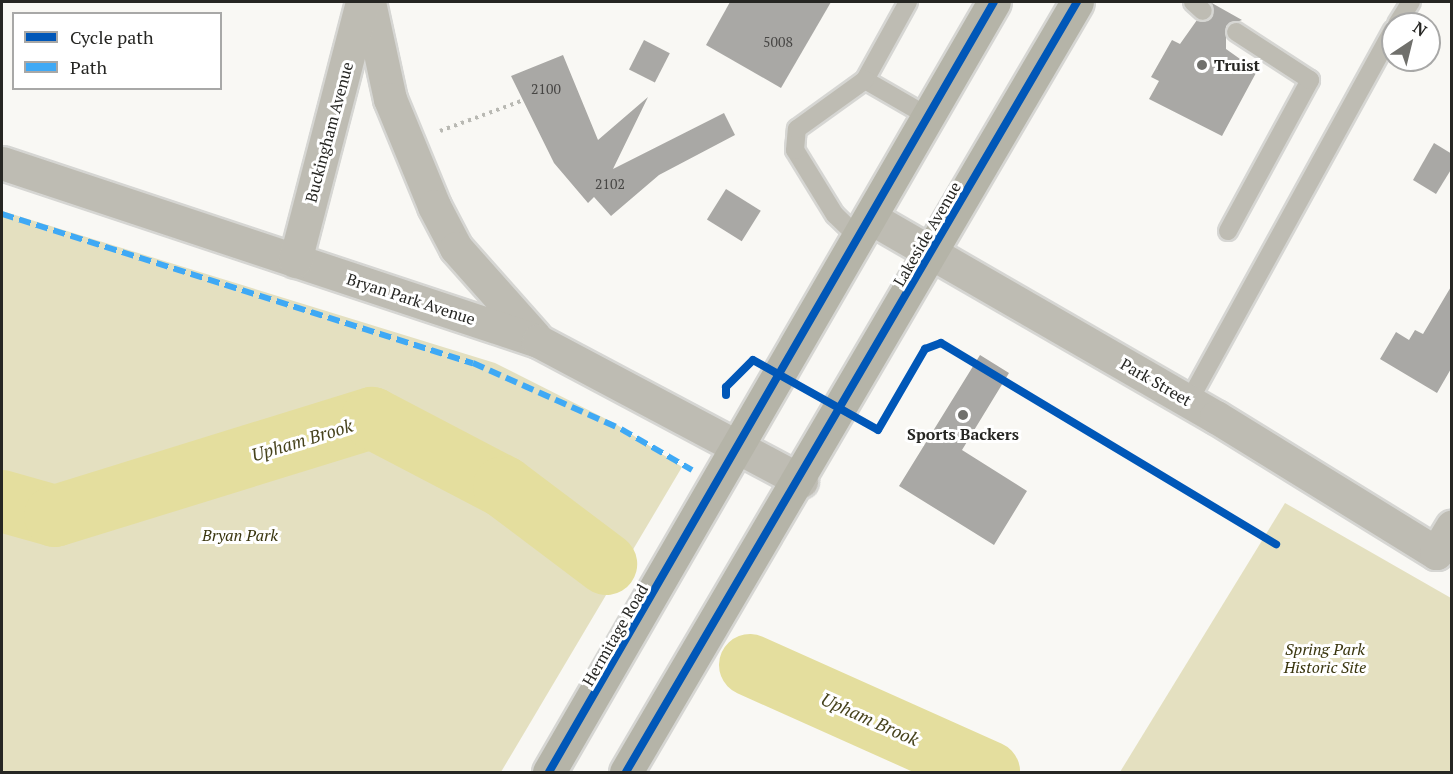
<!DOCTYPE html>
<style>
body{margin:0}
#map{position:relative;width:1453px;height:774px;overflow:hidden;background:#f9f8f4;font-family:"PT Serif",serif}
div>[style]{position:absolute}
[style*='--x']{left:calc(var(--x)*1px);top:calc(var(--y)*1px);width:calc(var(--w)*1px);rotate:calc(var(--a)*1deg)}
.green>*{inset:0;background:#e4e0c0}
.river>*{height:62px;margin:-31px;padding:0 31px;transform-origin:31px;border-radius:31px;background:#e4de9e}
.building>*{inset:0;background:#a9a8a5;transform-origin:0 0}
.path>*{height:4px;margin-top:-2px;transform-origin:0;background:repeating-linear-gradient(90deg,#b9b9b3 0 3px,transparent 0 7.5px)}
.roads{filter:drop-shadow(2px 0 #d6d6d3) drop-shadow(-2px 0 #d6d6d3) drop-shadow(0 2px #d6d6d3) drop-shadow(0 -2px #d6d6d3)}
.service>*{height:18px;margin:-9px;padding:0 9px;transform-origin:9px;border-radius:9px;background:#bebcb3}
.minor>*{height:33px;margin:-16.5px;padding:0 16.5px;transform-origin:16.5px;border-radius:16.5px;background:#bebcb3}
.primary>*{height:33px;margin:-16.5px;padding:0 16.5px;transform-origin:16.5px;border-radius:16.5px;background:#b5b4a8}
.quiet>*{height:6px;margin-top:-3px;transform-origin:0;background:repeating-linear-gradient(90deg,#3fa9f5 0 12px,transparent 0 18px)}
.cycleway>*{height:8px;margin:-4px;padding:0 4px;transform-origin:4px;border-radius:4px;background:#0057b8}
.dots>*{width:16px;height:16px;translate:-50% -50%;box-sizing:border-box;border:3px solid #fff;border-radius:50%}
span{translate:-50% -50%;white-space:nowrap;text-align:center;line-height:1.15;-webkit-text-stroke:6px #fff;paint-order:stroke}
.number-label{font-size:14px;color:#474644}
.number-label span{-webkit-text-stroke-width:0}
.poi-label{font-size:16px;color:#262623;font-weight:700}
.left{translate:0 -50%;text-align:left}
.street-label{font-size:16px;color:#262623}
.park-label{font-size:16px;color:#3a360f;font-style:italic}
.water-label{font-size:18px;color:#46421c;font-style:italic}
.frame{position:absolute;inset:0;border:3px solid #262623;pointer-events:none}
.legend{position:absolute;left:12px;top:12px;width:210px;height:78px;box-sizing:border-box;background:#fff;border:2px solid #a8a8a7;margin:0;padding:8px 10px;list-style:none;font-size:18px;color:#262623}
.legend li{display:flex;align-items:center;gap:12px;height:30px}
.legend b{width:30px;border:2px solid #a8a8a7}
.north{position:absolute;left:1381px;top:12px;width:60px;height:60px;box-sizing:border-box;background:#fff;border:2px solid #a8a8a7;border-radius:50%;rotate:35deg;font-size:16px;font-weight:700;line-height:24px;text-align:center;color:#262623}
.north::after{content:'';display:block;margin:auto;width:21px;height:27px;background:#70706c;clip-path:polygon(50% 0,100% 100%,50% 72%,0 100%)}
</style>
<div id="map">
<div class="green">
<i style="clip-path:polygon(2px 211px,495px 363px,614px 423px,682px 467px,501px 772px,2px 772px)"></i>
<i style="clip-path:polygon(1285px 503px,1451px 598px,1451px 772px,1120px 772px)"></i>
</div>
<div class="river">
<i style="--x:2;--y:501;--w:55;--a:15.8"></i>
<i style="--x:55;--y:516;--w:332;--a:-17.2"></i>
<i style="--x:372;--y:418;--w:149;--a:27.6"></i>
<i style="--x:504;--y:487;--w:128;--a:37"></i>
<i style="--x:750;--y:665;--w:262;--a:24.1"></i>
</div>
<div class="building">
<i style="clip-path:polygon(730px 2px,831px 2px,781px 88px,706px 45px)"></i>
<i style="clip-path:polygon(1210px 2px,1242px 20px,1226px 26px,1226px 49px,1257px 71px,1222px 136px,1149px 99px,1159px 81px,1151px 77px,1172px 40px,1180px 44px,1197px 20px,1211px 19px)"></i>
<i style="left:644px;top:40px;width:29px;height:33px;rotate:27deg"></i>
<i style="clip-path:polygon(563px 55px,598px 140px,648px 97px,613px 169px,724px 113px,735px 135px,659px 175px,611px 216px,594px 197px,588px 203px,554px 163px,511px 76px)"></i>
<i style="clip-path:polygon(1434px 143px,1452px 154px,1452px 168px,1436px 194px,1413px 180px)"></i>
<i style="left:726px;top:189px;width:41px;height:36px;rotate:32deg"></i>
<i style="clip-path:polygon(1452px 285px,1452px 367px,1437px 393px,1380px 359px,1396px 332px,1409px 340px,1415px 330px,1423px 334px)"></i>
<i style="clip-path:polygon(980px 355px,1009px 373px,962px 450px,1027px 491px,994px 545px,899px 486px)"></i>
</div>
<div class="path">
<i style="--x:440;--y:131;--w:86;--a:-20.3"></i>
</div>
<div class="roads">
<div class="service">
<i style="--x:908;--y:2;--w:89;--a:118.9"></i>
<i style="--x:865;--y:80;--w:74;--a:30"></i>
<i style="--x:1193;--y:2;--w:13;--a:42"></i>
<i style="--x:1397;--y:24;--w:26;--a:-58"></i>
<i style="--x:1228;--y:231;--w:172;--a:-61.5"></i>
<i style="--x:1310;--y:80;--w:88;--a:-147"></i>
<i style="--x:859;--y:238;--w:33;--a:-136"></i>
<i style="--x:835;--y:215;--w:76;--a:-121.6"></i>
<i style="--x:795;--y:150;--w:21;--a:-85"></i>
<i style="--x:797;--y:129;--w:84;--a:-35.8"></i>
<i style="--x:1189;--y:401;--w:423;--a:-61.2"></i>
</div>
<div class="minor">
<i style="--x:369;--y:2;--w:99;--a:77.8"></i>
<i style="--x:390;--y:99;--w:116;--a:67.6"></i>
<i style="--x:434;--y:206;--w:47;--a:62.4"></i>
<i style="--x:456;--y:248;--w:119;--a:48.4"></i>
<i style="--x:2;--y:163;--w:565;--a:18.37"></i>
<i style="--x:538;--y:341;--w:298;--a:28"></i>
<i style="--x:871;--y:218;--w:398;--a:30"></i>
<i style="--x:1216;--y:417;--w:259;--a:31.7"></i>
<i style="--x:1436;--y:553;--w:31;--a:-59"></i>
<i style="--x:295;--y:261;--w:268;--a:-75.5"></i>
</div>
<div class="primary">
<i style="--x:549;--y:772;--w:889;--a:-59.98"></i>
<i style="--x:626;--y:772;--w:892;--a:-59.64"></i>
</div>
</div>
<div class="quiet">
<i style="--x:2;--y:214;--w:494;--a:17.6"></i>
<i style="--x:473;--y:363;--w:162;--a:24"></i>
<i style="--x:621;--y:429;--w:82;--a:30"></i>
</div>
<div class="cycleway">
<i style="--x:726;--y:395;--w:8;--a:-90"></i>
<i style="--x:726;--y:387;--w:38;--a:-45"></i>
<i style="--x:753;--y:360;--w:143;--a:29.2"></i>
<i style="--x:878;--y:430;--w:94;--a:-59.9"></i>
<i style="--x:925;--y:349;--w:17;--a:-21"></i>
<i style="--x:941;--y:343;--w:391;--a:31"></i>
<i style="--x:549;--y:772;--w:889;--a:-59.98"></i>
<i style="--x:626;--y:772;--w:892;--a:-59.64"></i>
</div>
<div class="dots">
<i style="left:1202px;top:65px;background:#70706c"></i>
<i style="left:963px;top:415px;background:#70706c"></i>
</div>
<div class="number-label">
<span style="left:778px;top:42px">5008</span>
<span style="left:546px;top:89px">2100</span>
<span style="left:610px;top:184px">2102</span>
</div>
<div class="poi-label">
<span class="left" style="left:1214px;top:65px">Truist</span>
<span style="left:963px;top:434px">Sports Backers</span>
</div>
<div class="street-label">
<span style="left:329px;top:132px;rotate:-75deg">Buckingham Avenue</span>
<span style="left:927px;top:234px;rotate:-60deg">Lakeside Avenue</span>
<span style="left:411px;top:299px;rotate:18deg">Bryan Park Avenue</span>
<span style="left:1156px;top:382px;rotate:30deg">Park Street</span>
<span style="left:615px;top:635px;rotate:-60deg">Hermitage Road</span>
</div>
<div class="park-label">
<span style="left:240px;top:535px">Bryan Park</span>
<span style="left:1325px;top:658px">Spring Park<br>Historic Site</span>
</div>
<div class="water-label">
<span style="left:302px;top:440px;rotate:-17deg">Upham Brook</span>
<span style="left:870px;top:719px;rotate:24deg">Upham Brook</span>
</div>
<div class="frame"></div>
<ul class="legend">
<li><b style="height:8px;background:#0057b8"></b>Cycle path</li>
<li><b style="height:8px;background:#3fa9f5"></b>Path</li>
</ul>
<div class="north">N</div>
</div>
